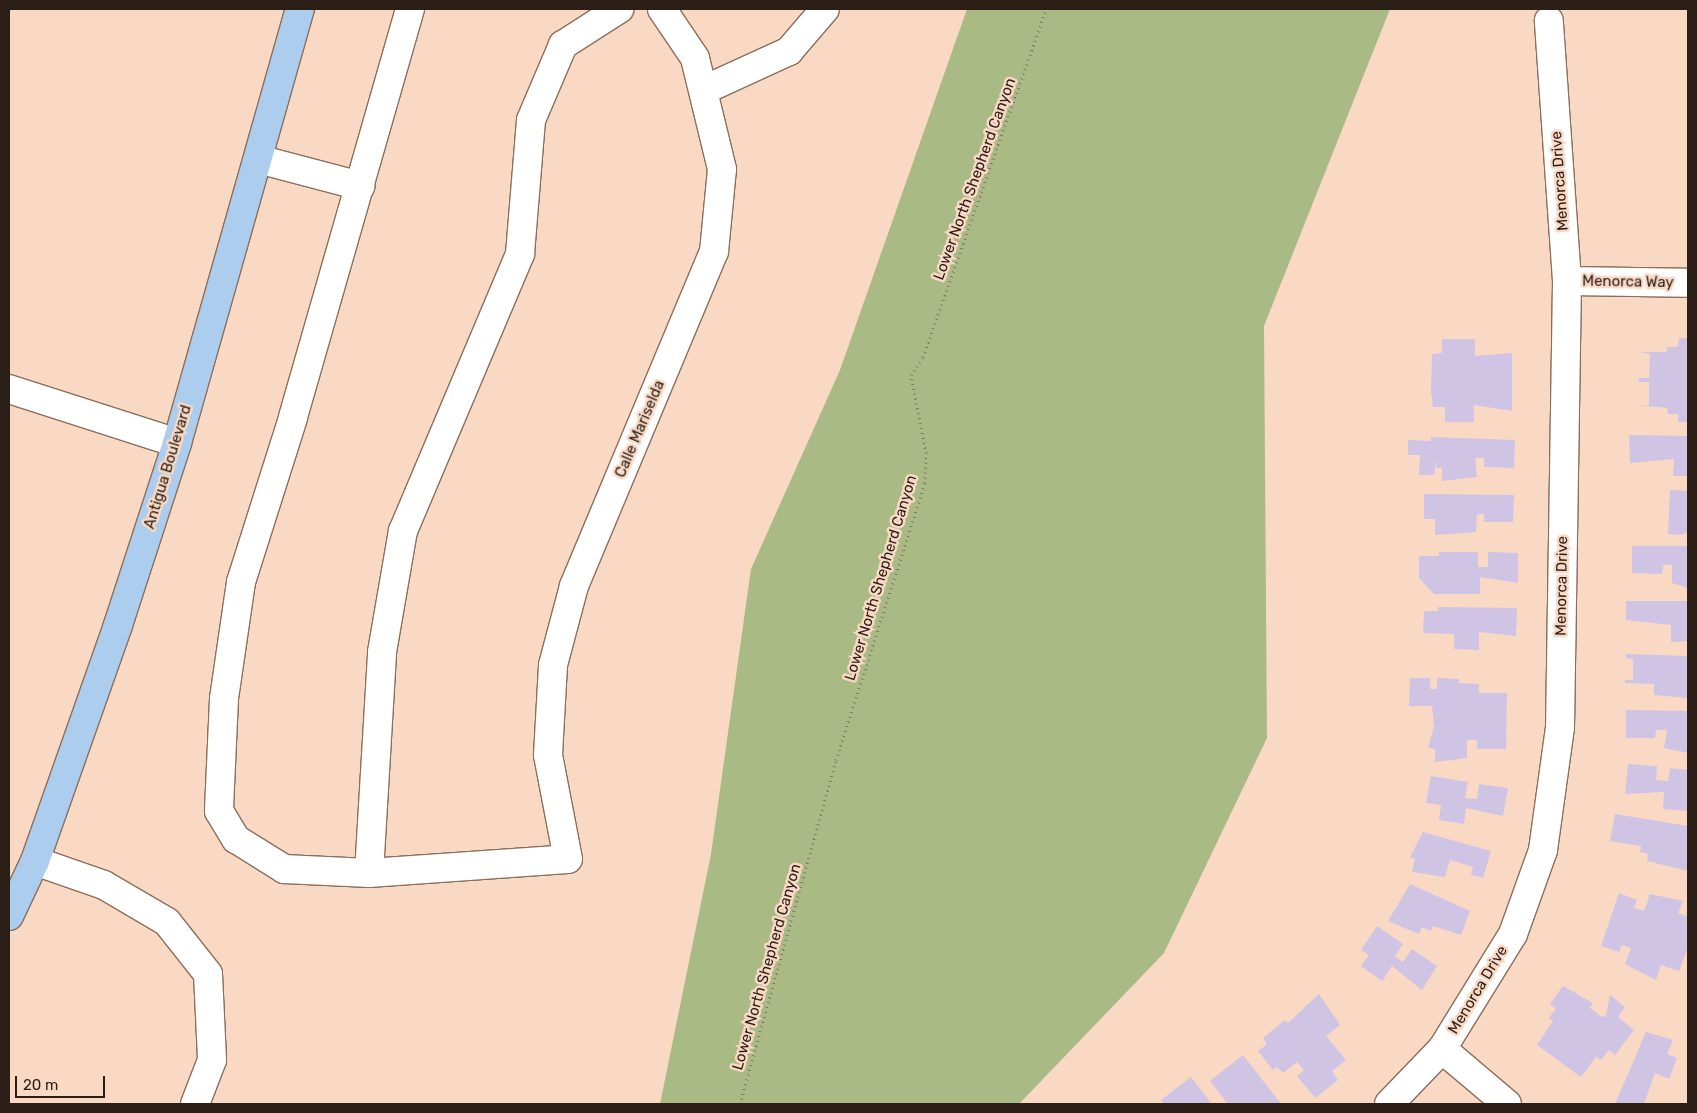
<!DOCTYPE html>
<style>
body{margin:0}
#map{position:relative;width:1697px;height:1113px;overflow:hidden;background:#f9d8c4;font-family:Rubik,sans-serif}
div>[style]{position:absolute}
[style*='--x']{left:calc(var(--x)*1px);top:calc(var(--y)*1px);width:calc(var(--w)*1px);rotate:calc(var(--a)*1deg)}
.green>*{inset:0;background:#aaba85}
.building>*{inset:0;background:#d0c4e5}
.path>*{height:3px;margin-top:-1.5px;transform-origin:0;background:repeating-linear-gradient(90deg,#8b7568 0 1px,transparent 0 5px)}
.roads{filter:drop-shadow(1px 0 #8b6e5b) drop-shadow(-1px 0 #8b6e5b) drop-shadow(0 1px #8b6e5b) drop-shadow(0 -1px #8b6e5b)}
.minor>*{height:28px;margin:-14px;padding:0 14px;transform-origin:14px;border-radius:14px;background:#fff}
.major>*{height:28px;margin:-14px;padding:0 14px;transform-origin:14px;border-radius:14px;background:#accded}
span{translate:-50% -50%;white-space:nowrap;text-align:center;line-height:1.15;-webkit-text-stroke:5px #f9d8c4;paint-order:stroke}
.street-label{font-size:15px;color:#2a1e17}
.frame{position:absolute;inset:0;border:10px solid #2a1e17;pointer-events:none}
.scale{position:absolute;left:15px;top:1076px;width:90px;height:22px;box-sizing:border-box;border:2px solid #2a1e17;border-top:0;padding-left:6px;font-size:15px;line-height:18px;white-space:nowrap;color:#2a1e17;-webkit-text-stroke:4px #f9d8c4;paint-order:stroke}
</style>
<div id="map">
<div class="green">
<i style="clip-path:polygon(967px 9px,1390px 9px,1264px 326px,1267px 738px,1164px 953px,1019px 1104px,660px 1104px,711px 854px,751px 569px,840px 370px)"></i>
</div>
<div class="building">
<i style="clip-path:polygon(1679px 338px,1688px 338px,1688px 422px,1678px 422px,1678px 414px,1668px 414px,1667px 408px,1639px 405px,1649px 405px,1649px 382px,1639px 382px,1639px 378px,1649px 378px,1650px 354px,1640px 352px,1667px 352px,1667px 347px,1678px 347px)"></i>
<i style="clip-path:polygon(1442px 339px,1475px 339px,1475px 356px,1512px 353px,1512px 411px,1474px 405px,1474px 422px,1445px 422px,1445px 407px,1433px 407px,1431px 392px,1432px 354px,1442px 353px)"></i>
<i style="clip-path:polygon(1629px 435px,1688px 436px,1688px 476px,1673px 476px,1674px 459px,1630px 463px)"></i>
<i style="clip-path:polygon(1431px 437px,1515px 440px,1514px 468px,1484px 467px,1484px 458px,1475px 458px,1477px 477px,1442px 481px,1442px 468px,1436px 468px,1436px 459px,1434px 475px,1419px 475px,1420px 455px,1408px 455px,1408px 440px,1431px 441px)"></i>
<i style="clip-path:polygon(1670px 490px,1688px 491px,1688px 532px,1681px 535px,1668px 534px)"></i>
<i style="clip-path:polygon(1424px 494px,1514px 495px,1513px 522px,1484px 522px,1484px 514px,1477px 514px,1476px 532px,1435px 535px,1435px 519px,1424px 519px)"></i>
<i style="clip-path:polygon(1632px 546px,1688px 546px,1688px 588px,1672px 583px,1672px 565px,1663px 565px,1662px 574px,1632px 573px)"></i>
<i style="clip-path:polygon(1439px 552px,1478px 552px,1478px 567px,1488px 567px,1488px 552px,1518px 553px,1518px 583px,1480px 577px,1480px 594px,1434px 594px,1419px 578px,1419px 556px,1439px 556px)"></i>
<i style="clip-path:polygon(1626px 601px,1688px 601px,1688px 641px,1671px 642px,1671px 625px,1626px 620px)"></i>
<i style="clip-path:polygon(1438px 607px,1517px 608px,1516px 636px,1479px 632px,1479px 650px,1454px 649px,1454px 634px,1423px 633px,1424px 611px,1438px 611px)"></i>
<i style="clip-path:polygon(1626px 654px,1688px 656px,1688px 698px,1654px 695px,1654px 684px,1625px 683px,1625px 680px,1633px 680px,1633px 659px,1626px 658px)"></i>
<i style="clip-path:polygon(1410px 678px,1430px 678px,1430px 689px,1437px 689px,1437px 678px,1459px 679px,1459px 683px,1479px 684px,1479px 693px,1507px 693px,1506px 749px,1477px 749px,1477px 740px,1467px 740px,1467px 758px,1435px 762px,1435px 749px,1428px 748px,1434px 726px,1432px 706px,1409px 706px)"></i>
<i style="clip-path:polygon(1626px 710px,1688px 711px,1688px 753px,1664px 748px,1667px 730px,1656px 730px,1655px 738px,1626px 738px)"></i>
<i style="clip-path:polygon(1628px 764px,1657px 766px,1656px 780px,1668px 781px,1670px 768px,1688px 770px,1688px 811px,1663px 809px,1664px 792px,1625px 794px)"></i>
<i style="clip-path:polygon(1431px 776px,1468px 782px,1465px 798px,1477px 799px,1479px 784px,1508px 788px,1503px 816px,1466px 808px,1464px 824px,1439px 820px,1441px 805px,1426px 803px)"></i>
<i style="clip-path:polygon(1615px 814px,1688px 826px,1688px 871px,1647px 861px,1648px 854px,1640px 852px,1641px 846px,1610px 841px)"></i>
<i style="clip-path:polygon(1423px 832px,1491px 851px,1483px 878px,1471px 875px,1473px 867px,1450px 860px,1445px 877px,1412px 872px,1415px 859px,1410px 857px)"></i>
<i style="clip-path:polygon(1410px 884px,1470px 911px,1461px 935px,1433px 926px,1431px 931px,1422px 927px,1419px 934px,1388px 921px)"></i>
<i style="clip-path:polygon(1619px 893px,1637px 900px,1634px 908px,1644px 911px,1650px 894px,1683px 901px,1678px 913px,1688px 917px,1688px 947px,1679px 971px,1661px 965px,1656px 980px,1625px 964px,1631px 948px,1622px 945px,1619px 952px,1601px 946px)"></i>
<i style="clip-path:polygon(1377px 926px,1403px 944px,1395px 956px,1403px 962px,1412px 949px,1437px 966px,1422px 990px,1392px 966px,1382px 981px,1361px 966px,1369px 955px,1361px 950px)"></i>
<i style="clip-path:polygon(1563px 986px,1593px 1003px,1590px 1008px,1602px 1017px,1606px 1016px,1610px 995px,1625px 1007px,1618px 1017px,1634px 1030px,1615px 1055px,1609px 1050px,1601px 1060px,1596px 1057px,1581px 1077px,1537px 1045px,1553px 1021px,1549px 1018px,1556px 1008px,1550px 1004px)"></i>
<i style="clip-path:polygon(1319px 994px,1340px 1025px,1326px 1036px,1346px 1060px,1332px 1071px,1338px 1080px,1315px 1098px,1297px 1076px,1304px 1070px,1297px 1062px,1283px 1073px,1277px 1067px,1273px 1070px,1258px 1051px,1267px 1044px,1263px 1038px,1285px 1020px,1288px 1023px)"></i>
<i style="clip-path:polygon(1646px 1032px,1673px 1040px,1667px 1054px,1677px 1058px,1669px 1079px,1655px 1073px,1644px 1104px,1615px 1104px)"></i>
<i style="clip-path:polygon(1243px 1055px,1281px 1104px,1228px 1104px,1210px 1081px)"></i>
<i style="clip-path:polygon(1191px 1077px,1212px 1104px,1164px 1104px,1161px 1100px)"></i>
</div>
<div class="path">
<i style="--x:740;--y:1104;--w:357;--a:-74.4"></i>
<i style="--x:836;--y:760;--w:291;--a:-72.2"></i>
<i style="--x:925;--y:483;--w:30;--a:-88"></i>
<i style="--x:926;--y:453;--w:79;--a:-100.9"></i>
<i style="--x:911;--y:375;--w:22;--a:-56"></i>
<i style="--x:923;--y:357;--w:369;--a:-70.5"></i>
</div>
<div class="roads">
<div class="minor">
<i style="--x:410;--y:9;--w:425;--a:106"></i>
<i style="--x:293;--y:418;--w:172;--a:107.6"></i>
<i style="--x:241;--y:582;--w:118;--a:98.3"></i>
<i style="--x:224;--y:699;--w:112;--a:92.6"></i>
<i style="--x:219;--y:811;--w:33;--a:59"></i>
<i style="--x:236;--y:839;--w:57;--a:32"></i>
<i style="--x:284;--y:869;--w:85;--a:2.7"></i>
<i style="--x:369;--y:873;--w:199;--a:-4"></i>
<i style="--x:568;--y:859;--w:106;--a:-100.9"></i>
<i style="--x:548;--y:755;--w:90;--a:-86.8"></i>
<i style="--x:553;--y:665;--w:82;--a:-75.1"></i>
<i style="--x:574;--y:586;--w:362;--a:-67.3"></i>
<i style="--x:714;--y:252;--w:83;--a:-84.5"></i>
<i style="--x:722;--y:169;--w:114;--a:-103.7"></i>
<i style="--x:695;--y:58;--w:59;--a:-124"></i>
<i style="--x:704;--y:90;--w:94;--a:-24.6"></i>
<i style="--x:789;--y:51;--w:55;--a:-49.4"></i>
<i style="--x:258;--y:159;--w:106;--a:14.8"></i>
<i style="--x:1567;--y:281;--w:121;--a:0.9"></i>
<i style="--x:9;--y:389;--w:176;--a:17.8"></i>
<i style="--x:35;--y:861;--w:73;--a:19.2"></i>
<i style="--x:104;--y:885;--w:73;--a:30.4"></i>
<i style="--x:167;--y:922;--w:66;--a:51.7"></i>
<i style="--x:208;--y:974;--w:86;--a:87.3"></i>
<i style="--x:212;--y:1060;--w:47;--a:111.1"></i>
<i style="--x:369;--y:873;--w:221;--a:-86.6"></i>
<i style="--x:382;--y:652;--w:123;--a:-80.2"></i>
<i style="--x:403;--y:531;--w:301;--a:-67.1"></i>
<i style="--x:520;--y:254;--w:134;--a:-85.3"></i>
<i style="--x:531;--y:120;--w:82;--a:-66.9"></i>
<i style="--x:563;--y:45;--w:67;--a:-32.7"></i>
<i style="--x:1442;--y:1049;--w:85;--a:40.2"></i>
<i style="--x:1389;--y:1104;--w:76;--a:-46.1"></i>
<i style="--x:1442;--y:1049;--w:135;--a:-58.3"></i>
<i style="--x:1513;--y:934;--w:89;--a:-70.3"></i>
<i style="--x:1543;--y:850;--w:123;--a:-82.1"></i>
<i style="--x:1560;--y:728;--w:447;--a:-89.1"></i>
<i style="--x:1567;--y:281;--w:261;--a:-94"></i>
</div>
<div class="major">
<i style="--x:9;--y:916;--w:61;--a:-64.7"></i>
<i style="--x:35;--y:861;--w:250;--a:-70.6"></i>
<i style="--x:118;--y:625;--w:191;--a:-72"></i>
<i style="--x:177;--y:443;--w:451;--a:-74.2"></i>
</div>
</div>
<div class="street-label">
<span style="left:975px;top:179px;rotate:-70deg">Lower North Shepherd Canyon</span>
<span style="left:1560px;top:181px;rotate:-94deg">Menorca Drive</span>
<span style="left:1628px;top:282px;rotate:1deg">Menorca Way</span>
<span style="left:640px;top:429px;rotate:-67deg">Calle Mariselda</span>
<span style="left:168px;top:467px;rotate:-73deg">Antigua Boulevard</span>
<span style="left:881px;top:578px;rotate:-73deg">Lower North Shepherd Canyon</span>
<span style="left:1562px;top:586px;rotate:-89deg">Menorca Drive</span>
<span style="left:767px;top:967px;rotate:-74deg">Lower North Shepherd Canyon</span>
<span style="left:1478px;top:990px;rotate:-59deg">Menorca Drive</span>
</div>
<div class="frame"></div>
<div class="scale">20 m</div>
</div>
